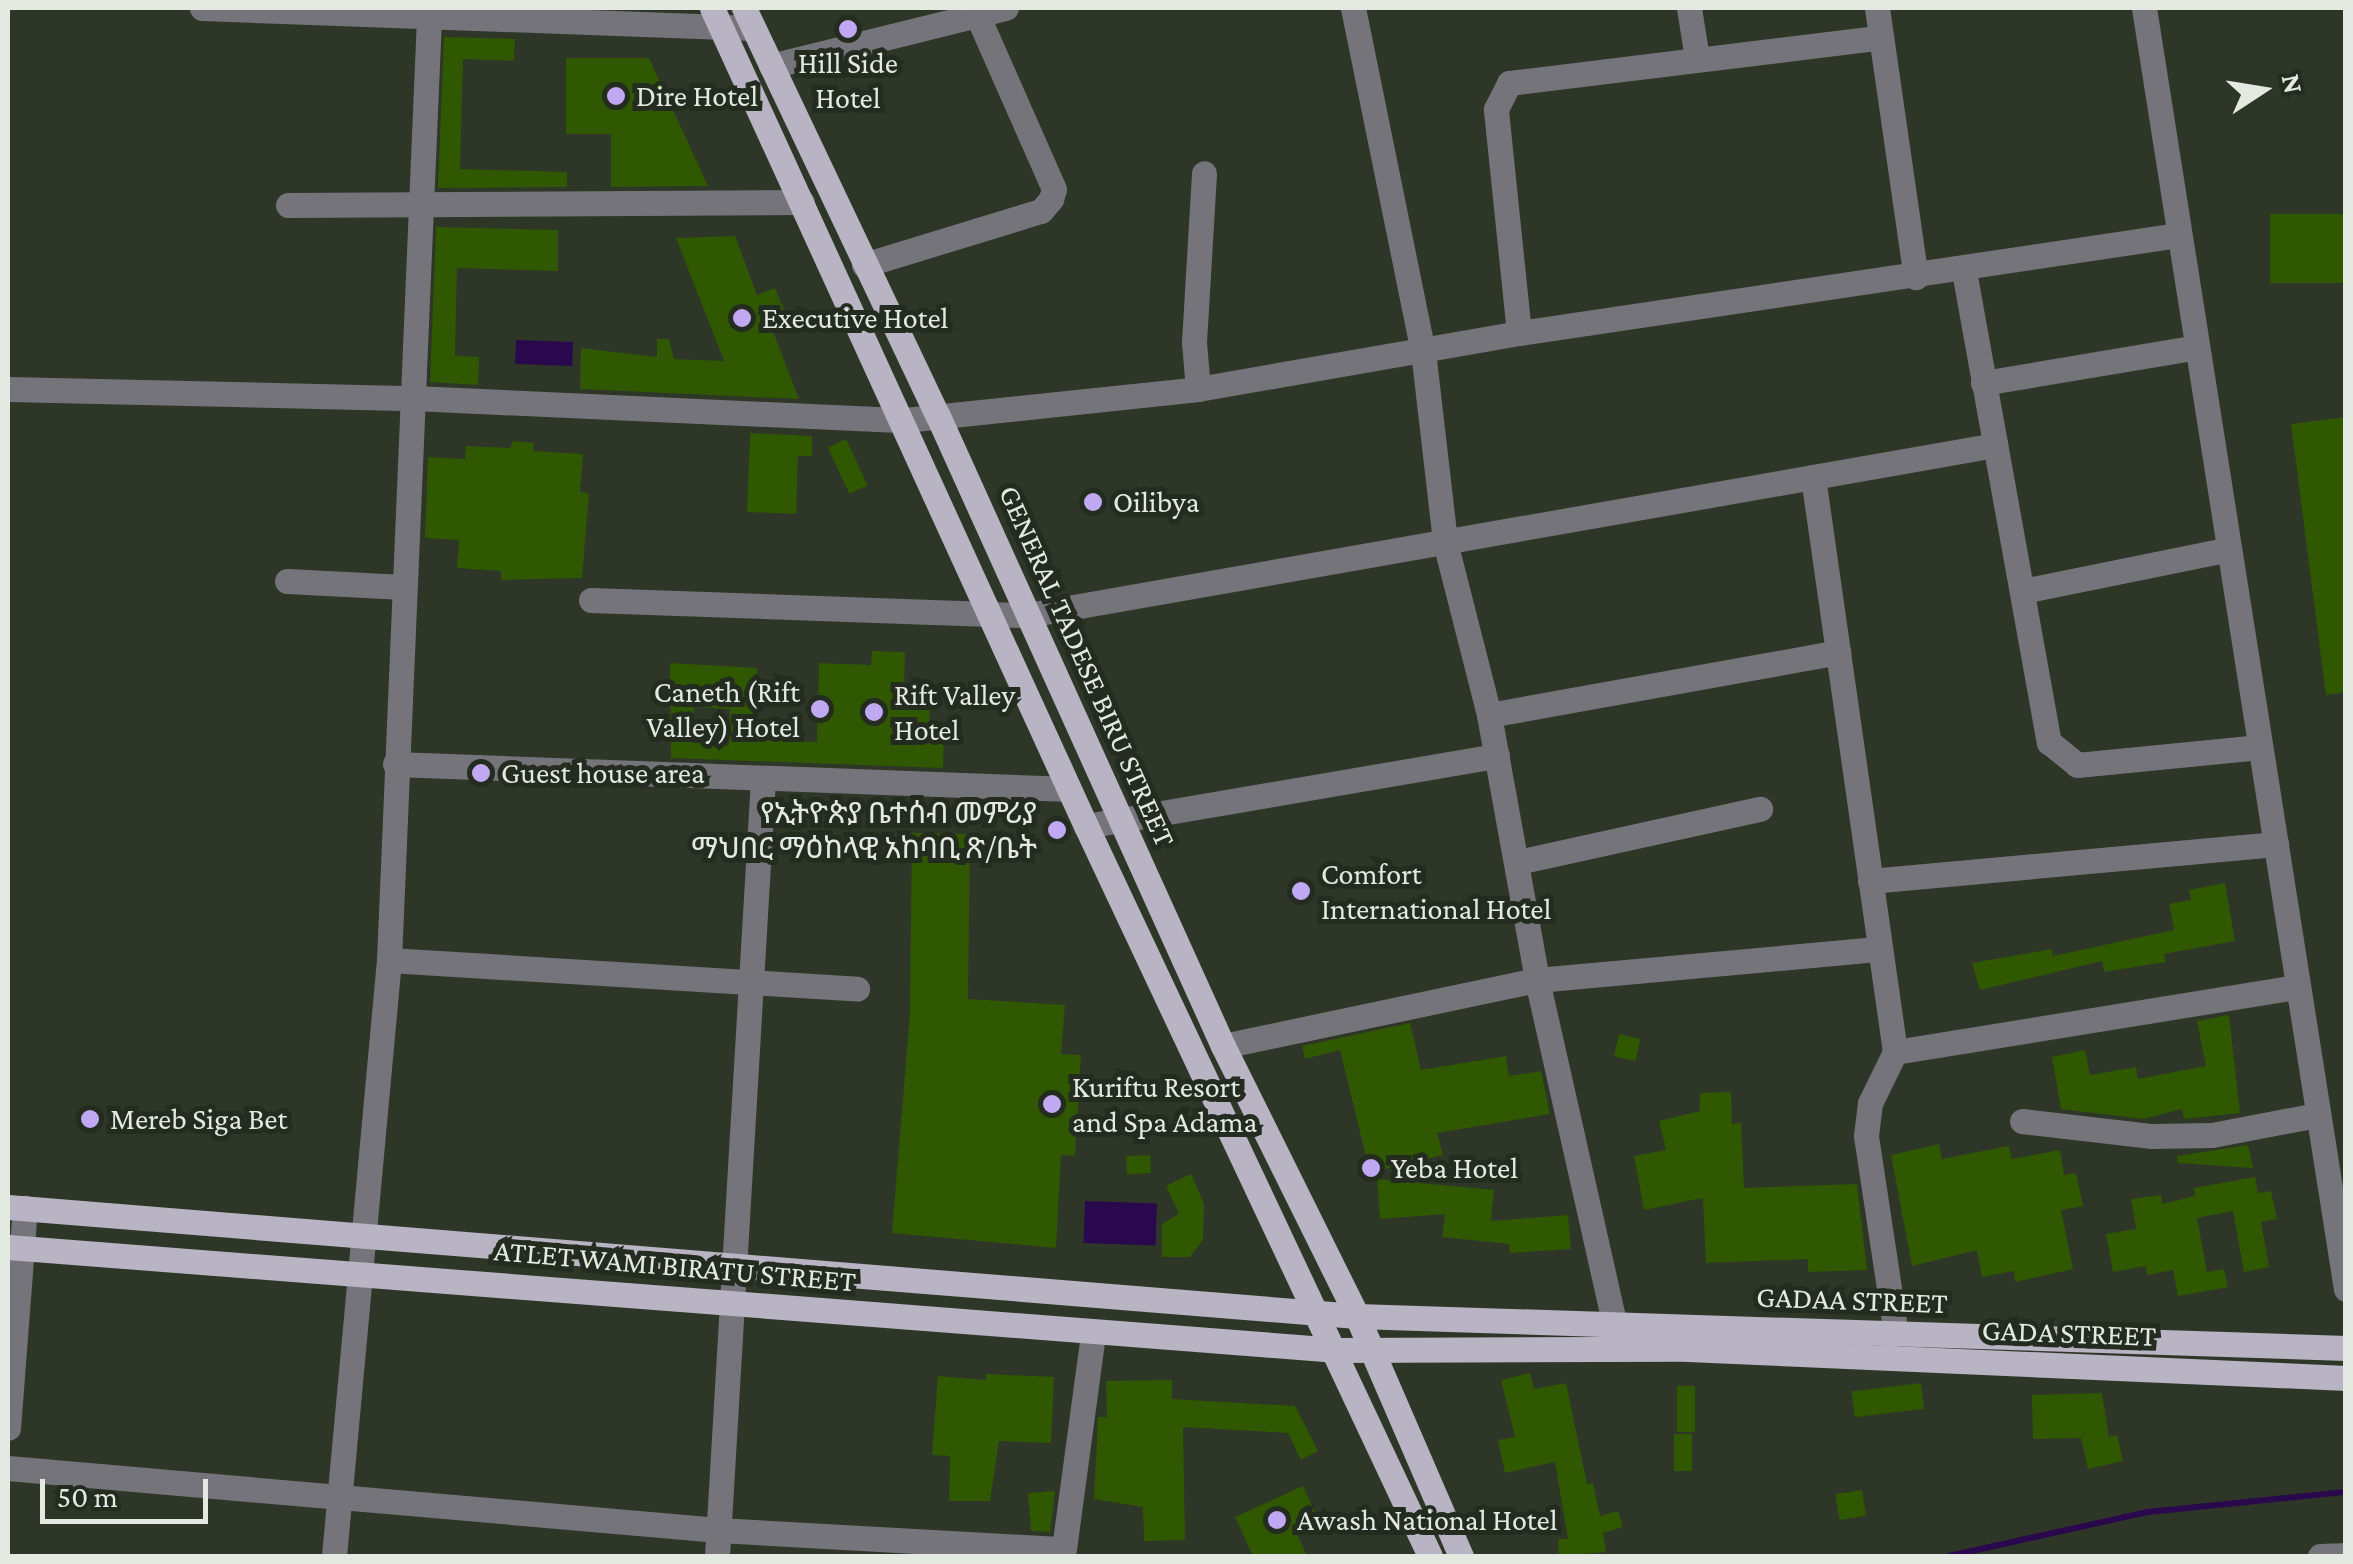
<!DOCTYPE html>
<meta charset="utf-8">
<style>
body{margin:0}
#map{position:relative;width:2353px;height:1564px;overflow:hidden;background:#2e3628;font-family:"Crimson Pro","Noto Sans Ethiopic",serif}
div>[style]{position:absolute}
[style*='--x']{left:calc(var(--x)*1px);top:calc(var(--y)*1px);width:calc(var(--w)*1px);rotate:calc(var(--a)*1deg)}
.water>*{inset:0;background:#2a084e;transform-origin:0 0}
.stream>*{height:6px;margin:-3px;padding:0 3px;transform-origin:3px;border-radius:3px;background:#2a084e}
.building>*{inset:0;background:#305801;transform-origin:0 0}
.minor>*{height:25px;margin:-12.5px;padding:0 12.5px;transform-origin:12.5px;border-radius:12.5px;background:#76747b}
.major>*{height:25px;margin:-12.5px;padding:0 12.5px;transform-origin:12.5px;border-radius:12.5px;background:#b8b4c3}
.dots>*{width:28px;height:28px;translate:-50% -50%;box-sizing:border-box;border:5px solid #242c1f;border-radius:50%}
span{translate:-50% -50%;white-space:nowrap;text-align:center;line-height:1.15;-webkit-text-stroke:10px #242c1f;paint-order:stroke}
.poi-label{font-size:30px;color:#e4eae1}
.left{translate:0 -50%;text-align:left}
.right{translate:-100% -50%;text-align:right}
.street-label{font-size:30px;color:#e4eae1}
.frame{position:absolute;inset:0;border:10px solid #e4eae1;pointer-events:none}
.north{position:absolute;left:2213px;top:40px;width:100px;height:100px;-webkit-text-stroke:8px #242c1f;paint-order:stroke;rotate:78deg;font-size:28px;font-weight:700;line-height:40px;text-align:center;color:#e4eae1}
.north::after{content:'';display:block;margin:auto;width:35px;height:45px;background:#e4eae1;clip-path:polygon(50% 0,100% 100%,50% 72%,0 100%)}
.scale{position:absolute;left:40px;top:1479px;width:168px;height:45px;box-sizing:border-box;border:5px solid #e4eae1;border-top:0;padding-left:12px;font-size:30px;line-height:35px;white-space:nowrap;color:#e4eae1;-webkit-text-stroke:8px #242c1f;paint-order:stroke}
</style>
<div id="map">
<div class="water">
<i style="left:516px;top:340px;width:57px;height:24px;rotate:2deg"></i>
<i style="left:1085px;top:1201px;width:72px;height:42px;rotate:2deg"></i>
</div>
<div class="stream">
<i style="--x:1949;--y:1556;--w:204;--a:-12.5"></i>
<i style="--x:2148;--y:1512;--w:199;--a:-5.8"></i>
</div>
<div class="building">
<i style="clip-path:polygon(444px 37px,515px 39px,514px 61px,463px 59px,460px 169px,567px 172px,567px 187px,438px 188px)"></i>
<i style="clip-path:polygon(566px 58px,649px 58px,708px 186px,611px 187px,611px 134px,566px 134px)"></i>
<i style="left:2346px;top:214px;width:69px;height:76px;rotate:90deg"></i>
<i style="clip-path:polygon(436px 227px,558px 230px,558px 271px,457px 268px,455px 356px,479px 357px,478px 385px,430px 382px)"></i>
<i style="clip-path:polygon(735px 236px,757px 295px,775px 288px,786px 315px,769px 321px,799px 399px,580px 389px,581px 348px,657px 357px,657px 339px,669px 339px,674px 359px,724px 361px,676px 238px)"></i>
<i style="clip-path:polygon(2346px 417px,2346px 692px,2326px 695px,2291px 424px)"></i>
<i style="clip-path:polygon(750px 433px,812px 436px,812px 456px,798px 456px,796px 514px,747px 512px)"></i>
<i style="left:846px;top:439px;width:51px;height:20px;rotate:65deg"></i>
<i style="clip-path:polygon(513px 441px,534px 443px,533px 451px,583px 454px,580px 492px,589px 493px,582px 578px,501px 580px,501px 571px,457px 568px,459px 540px,425px 538px,428px 457px,465px 459px,466px 446px,510px 448px)"></i>
<i style="clip-path:polygon(evenodd,872px 651px,905px 652px,904px 693px,930px 699px,929px 725px,944px 725px,943px 768px,671px 758px,670px 663px,757px 668px,755px 740px,817px 742px,819px 663px,871px 665px,872px 651px,694px 707px,730px 709px,729px 745px,693px 743px,694px 707px)"></i>
<i style="clip-path:polygon(912px 833px,970px 834px,968px 999px,1065px 1005px,1061px 1054px,1081px 1055px,1075px 1156px,1061px 1155px,1056px 1248px,892px 1233px,910px 1012px)"></i>
<i style="clip-path:polygon(2225px 883px,2235px 941px,2164px 954px,2166px 962px,2104px 972px,2102px 961px,1980px 990px,1972px 963px,2052px 949px,2053px 956px,2174px 930px,2169px 904px,2191px 900px,2189px 890px)"></i>
<i style="clip-path:polygon(2229px 1015px,2240px 1113px,2184px 1119px,2182px 1109px,2143px 1119px,2061px 1109px,2052px 1057px,2085px 1050px,2090px 1075px,2136px 1067px,2138px 1079px,2206px 1066px,2197px 1021px)"></i>
<i style="clip-path:polygon(1410px 1023px,1421px 1070px,1506px 1056px,1509px 1076px,1541px 1071px,1550px 1114px,1437px 1133px,1443px 1155px,1370px 1173px,1340px 1050px,1305px 1059px,1302px 1046px)"></i>
<i style="left:1619px;top:1034px;width:22px;height:23px;rotate:13deg"></i>
<i style="clip-path:polygon(1731px 1092px,1732px 1124px,1741px 1123px,1744px 1188px,1857px 1184px,1867px 1270px,1808px 1272px,1808px 1259px,1706px 1263px,1703px 1198px,1644px 1210px,1634px 1156px,1666px 1150px,1659px 1121px,1700px 1111px,1700px 1093px)"></i>
<i style="clip-path:polygon(1939px 1144px,1942px 1159px,2009px 1146px,2012px 1159px,2060px 1150px,2064px 1175px,2076px 1173px,2083px 1206px,2061px 1210px,2073px 1269px,2015px 1282px,2014px 1271px,1982px 1277px,1977px 1250px,1912px 1266px,1891px 1155px)"></i>
<i style="clip-path:polygon(2248px 1145px,2253px 1168px,2178px 1163px,2177px 1156px)"></i>
<i style="left:1150px;top:1155px;width:18px;height:24px;rotate:87deg"></i>
<i style="clip-path:polygon(1191px 1174px,1204px 1204px,1203px 1240px,1190px 1257px,1162px 1257px,1162px 1224px,1179px 1214px,1166px 1186px)"></i>
<i style="clip-path:polygon(2255px 1177px,2258px 1193px,2271px 1191px,2277px 1219px,2261px 1222px,2269px 1267px,2244px 1272px,2233px 1211px,2197px 1218px,2207px 1272px,2224px 1269px,2228px 1287px,2178px 1296px,2173px 1270px,2147px 1275px,2146px 1266px,2113px 1272px,2106px 1234px,2136px 1229px,2131px 1199px,2161px 1195px,2162px 1204px,2195px 1196px,2194px 1188px)"></i>
<i style="clip-path:polygon(1377px 1179px,1494px 1190px,1491px 1221px,1568px 1215px,1571px 1249px,1510px 1253px,1509px 1244px,1442px 1237px,1445px 1214px,1380px 1219px)"></i>
<i style="clip-path:polygon(1530px 1373px,1534px 1389px,1566px 1383px,1587px 1484px,1593px 1483px,1600px 1516px,1618px 1511px,1623px 1527px,1603px 1533px,1606px 1552px,1559px 1556px,1558px 1539px,1568px 1539px,1555px 1462px,1505px 1473px,1498px 1440px,1515px 1437px,1501px 1380px)"></i>
<i style="clip-path:polygon(986px 1374px,1054px 1377px,1051px 1443px,999px 1441px,990px 1501px,949px 1501px,950px 1456px,932px 1455px,938px 1376px,986px 1380px)"></i>
<i style="clip-path:polygon(1172px 1380px,1172px 1399px,1295px 1406px,1318px 1451px,1301px 1460px,1288px 1433px,1183px 1427px,1185px 1540px,1144px 1541px,1143px 1507px,1094px 1499px,1098px 1417px,1107px 1417px,1106px 1381px)"></i>
<i style="left:1921px;top:1383px;width:26px;height:70px;rotate:83deg"></i>
<i style="left:1695px;top:1386px;width:46px;height:18px;rotate:90deg"></i>
<i style="clip-path:polygon(2102px 1393px,2109px 1437px,2117px 1435px,2123px 1461px,2088px 1469px,2081px 1438px,2033px 1439px,2032px 1395px)"></i>
<i style="left:1674px;top:1434px;width:18px;height:37px"></i>
<i style="clip-path:polygon(1303px 1486px,1320px 1523px,1297px 1534px,1307px 1556px,1253px 1556px,1235px 1517px)"></i>
<i style="left:1862px;top:1490px;width:26px;height:27px;rotate:81deg"></i>
<i style="clip-path:polygon(1055px 1491px,1050px 1532px,1031px 1531px,1028px 1493px)"></i>
</div>
<div class="minor">
<i style="--x:202;--y:8;--w:551;--a:2.08"></i>
<i style="--x:1353;--y:8;--w:350;--a:78.5"></i>
<i style="--x:1423;--y:351;--w:192;--a:83.4"></i>
<i style="--x:1445;--y:542;--w:179;--a:75.7"></i>
<i style="--x:1489;--y:715;--w:269;--a:79.7"></i>
<i style="--x:1537;--y:980;--w:352;--a:77.3"></i>
<i style="--x:1689;--y:8;--w:51;--a:80.9"></i>
<i style="--x:1877;--y:8;--w:272;--a:81.8"></i>
<i style="--x:2144;--y:8;--w:1297;--a:81.04"></i>
<i style="--x:771;--y:66;--w:242;--a:-13.9"></i>
<i style="--x:288;--y:205;--w:514;--a:-0.33"></i>
<i style="--x:864;--y:265;--w:185;--a:-17"></i>
<i style="--x:1041;--y:211;--w:16;--a:-50"></i>
<i style="--x:1051;--y:199;--w:10;--a:-73"></i>
<i style="--x:1054;--y:189;--w:198;--a:-113.8"></i>
<i style="--x:1964;--y:271;--w:479;--a:79.8"></i>
<i style="--x:2049;--y:742;--w:36;--a:39"></i>
<i style="--x:2077;--y:765;--w:184;--a:-5.6"></i>
<i style="--x:1519;--y:333;--w:225;--a:-95.9"></i>
<i style="--x:1496;--y:109;--w:29;--a:-63"></i>
<i style="--x:1509;--y:83;--w:375;--a:-7"></i>
<i style="--x:1983;--y:383;--w:217;--a:-9.5"></i>
<i style="--x:8;--y:389;--w:405;--a:1.3"></i>
<i style="--x:413;--y:398;--w:492;--a:2.6"></i>
<i style="--x:905;--y:420;--w:295;--a:-6"></i>
<i style="--x:1198;--y:389;--w:326;--a:-9.9"></i>
<i style="--x:1519;--y:333;--w:667;--a:-8.45"></i>
<i style="--x:1198;--y:389;--w:47;--a:-94.9"></i>
<i style="--x:1194;--y:342;--w:169;--a:-86.6"></i>
<i style="--x:1813;--y:477;--w:581;--a:81.88"></i>
<i style="--x:1895;--y:1052;--w:57;--a:116.1"></i>
<i style="--x:1870;--y:1103;--w:33;--a:97"></i>
<i style="--x:1866;--y:1136;--w:200;--a:81.4"></i>
<i style="--x:287;--y:581;--w:117;--a:2.9"></i>
<i style="--x:2023;--y:591;--w:210;--a:-11.5"></i>
<i style="--x:591;--y:600;--w:437;--a:2"></i>
<i style="--x:1028;--y:615;--w:982;--a:-9.97"></i>
<i style="--x:1489;--y:715;--w:355;--a:-10.2"></i>
<i style="--x:395;--y:764;--w:674;--a:2.12"></i>
<i style="--x:1086;--y:826;--w:417;--a:-9.7"></i>
<i style="--x:1518;--y:862;--w:248;--a:-12.4"></i>
<i style="--x:1870;--y:881;--w:408;--a:-5.2"></i>
<i style="--x:389;--y:960;--w:469;--a:3.5"></i>
<i style="--x:1223;--y:1046;--w:321;--a:-11.9"></i>
<i style="--x:1537;--y:980;--w:344;--a:-5.2"></i>
<i style="--x:1895;--y:1052;--w:407;--a:-9.2"></i>
<i style="--x:2022;--y:1121;--w:131;--a:6.6"></i>
<i style="--x:2152;--y:1136;--w:60;--a:-1"></i>
<i style="--x:2212;--y:1135;--w:107;--a:-10.8"></i>
<i style="--x:8;--y:1428;--w:221;--a:-85.6"></i>
<i style="--x:8;--y:1468;--w:713;--a:4.99"></i>
<i style="--x:718;--y:1530;--w:346;--a:3.2"></i>
<i style="--x:334;--y:1556;--w:599;--a:-84.73"></i>
<i style="--x:389;--y:960;--w:944;--a:-87.57"></i>
<i style="--x:717;--y:1556;--w:777;--a:-86.61"></i>
<i style="--x:1063;--y:1556;--w:225;--a:-82.3"></i>
<i style="--x:2320;--y:1556;--w:26;--a:-2"></i>
</div>
<div class="major">
<i style="--x:712;--y:8;--w:899;--a:65.43"></i>
<i style="--x:1086;--y:826;--w:807;--a:64.77"></i>
<i style="--x:744;--y:8;--w:452;--a:64.6"></i>
<i style="--x:938;--y:416;--w:691;--a:65.66"></i>
<i style="--x:1223;--y:1046;--w:301;--a:63.6"></i>
<i style="--x:1357;--y:1316;--w:262;--a:66.6"></i>
<i style="--x:8;--y:1207;--w:1353;--a:4.62"></i>
<i style="--x:1357;--y:1316;--w:990;--a:1.85"></i>
<i style="--x:8;--y:1247;--w:1333;--a:4.43"></i>
<i style="--x:1337;--y:1350;--w:351;--a:-0.2"></i>
<i style="--x:1688;--y:1349;--w:659;--a:2.52"></i>
</div>
<div class="dots">
<i style="left:848px;top:29px;background:#c1a8f3"></i>
<i style="left:616px;top:96px;background:#c1a8f3"></i>
<i style="left:742px;top:318px;background:#c1a8f3"></i>
<i style="left:1093px;top:502px;background:#c1a8f3"></i>
<i style="left:820px;top:709px;background:#c1a8f3"></i>
<i style="left:874px;top:712px;background:#c1a8f3"></i>
<i style="left:481px;top:773px;background:#c1a8f3"></i>
<i style="left:1057px;top:830px;background:#c1a8f3"></i>
<i style="left:1301px;top:891px;background:#c1a8f3"></i>
<i style="left:1052px;top:1104px;background:#c1a8f3"></i>
<i style="left:90px;top:1119px;background:#c1a8f3"></i>
<i style="left:1371px;top:1168px;background:#c1a8f3"></i>
<i style="left:1277px;top:1520px;background:#c1a8f3"></i>
</div>
<div class="poi-label">
<span style="left:848px;top:80px">Hill Side<br>Hotel</span>
<span class="left" style="left:636px;top:96px">Dire Hotel</span>
<span class="left" style="left:762px;top:318px">Executive Hotel</span>
<span class="left" style="left:1113px;top:502px">Oilibya</span>
<span class="right" style="left:800px;top:709px">Caneth (Rift<br>Valley) Hotel</span>
<span class="left" style="left:894px;top:712px">Rift Valley<br>Hotel</span>
<span class="left" style="left:501px;top:773px">Guest house area</span>
<span class="right" style="left:1037px;top:830px">የኢትዮጵያ ቤተሰብ መምሪያ<br>ማህበር ማዕከላዊ አከባቢ ጽ/ቤት</span>
<span class="left" style="left:1321px;top:891px">Comfort<br>International Hotel</span>
<span class="left" style="left:1072px;top:1104px">Kuriftu Resort<br>and Spa Adama</span>
<span class="left" style="left:110px;top:1119px">Mereb Siga Bet</span>
<span class="left" style="left:1391px;top:1168px">Yeba Hotel</span>
<span class="left" style="left:1297px;top:1520px">Awash National Hotel</span>
</div>
<div class="street-label">
<span style="left:1087px;top:666px;rotate:66deg">GENERAL TADESE BIRU STREET</span>
<span style="left:675px;top:1266px;rotate:5deg">ATLET WAMI BIRATU STREET</span>
<span style="left:1852px;top:1300px;rotate:2deg">GADAA STREET</span>
<span style="left:2069px;top:1333px;rotate:2deg">GADA STREET</span>
</div>
<div class="frame"></div>
<div class="north">N</div>
<div class="scale">50 m</div>
</div>
